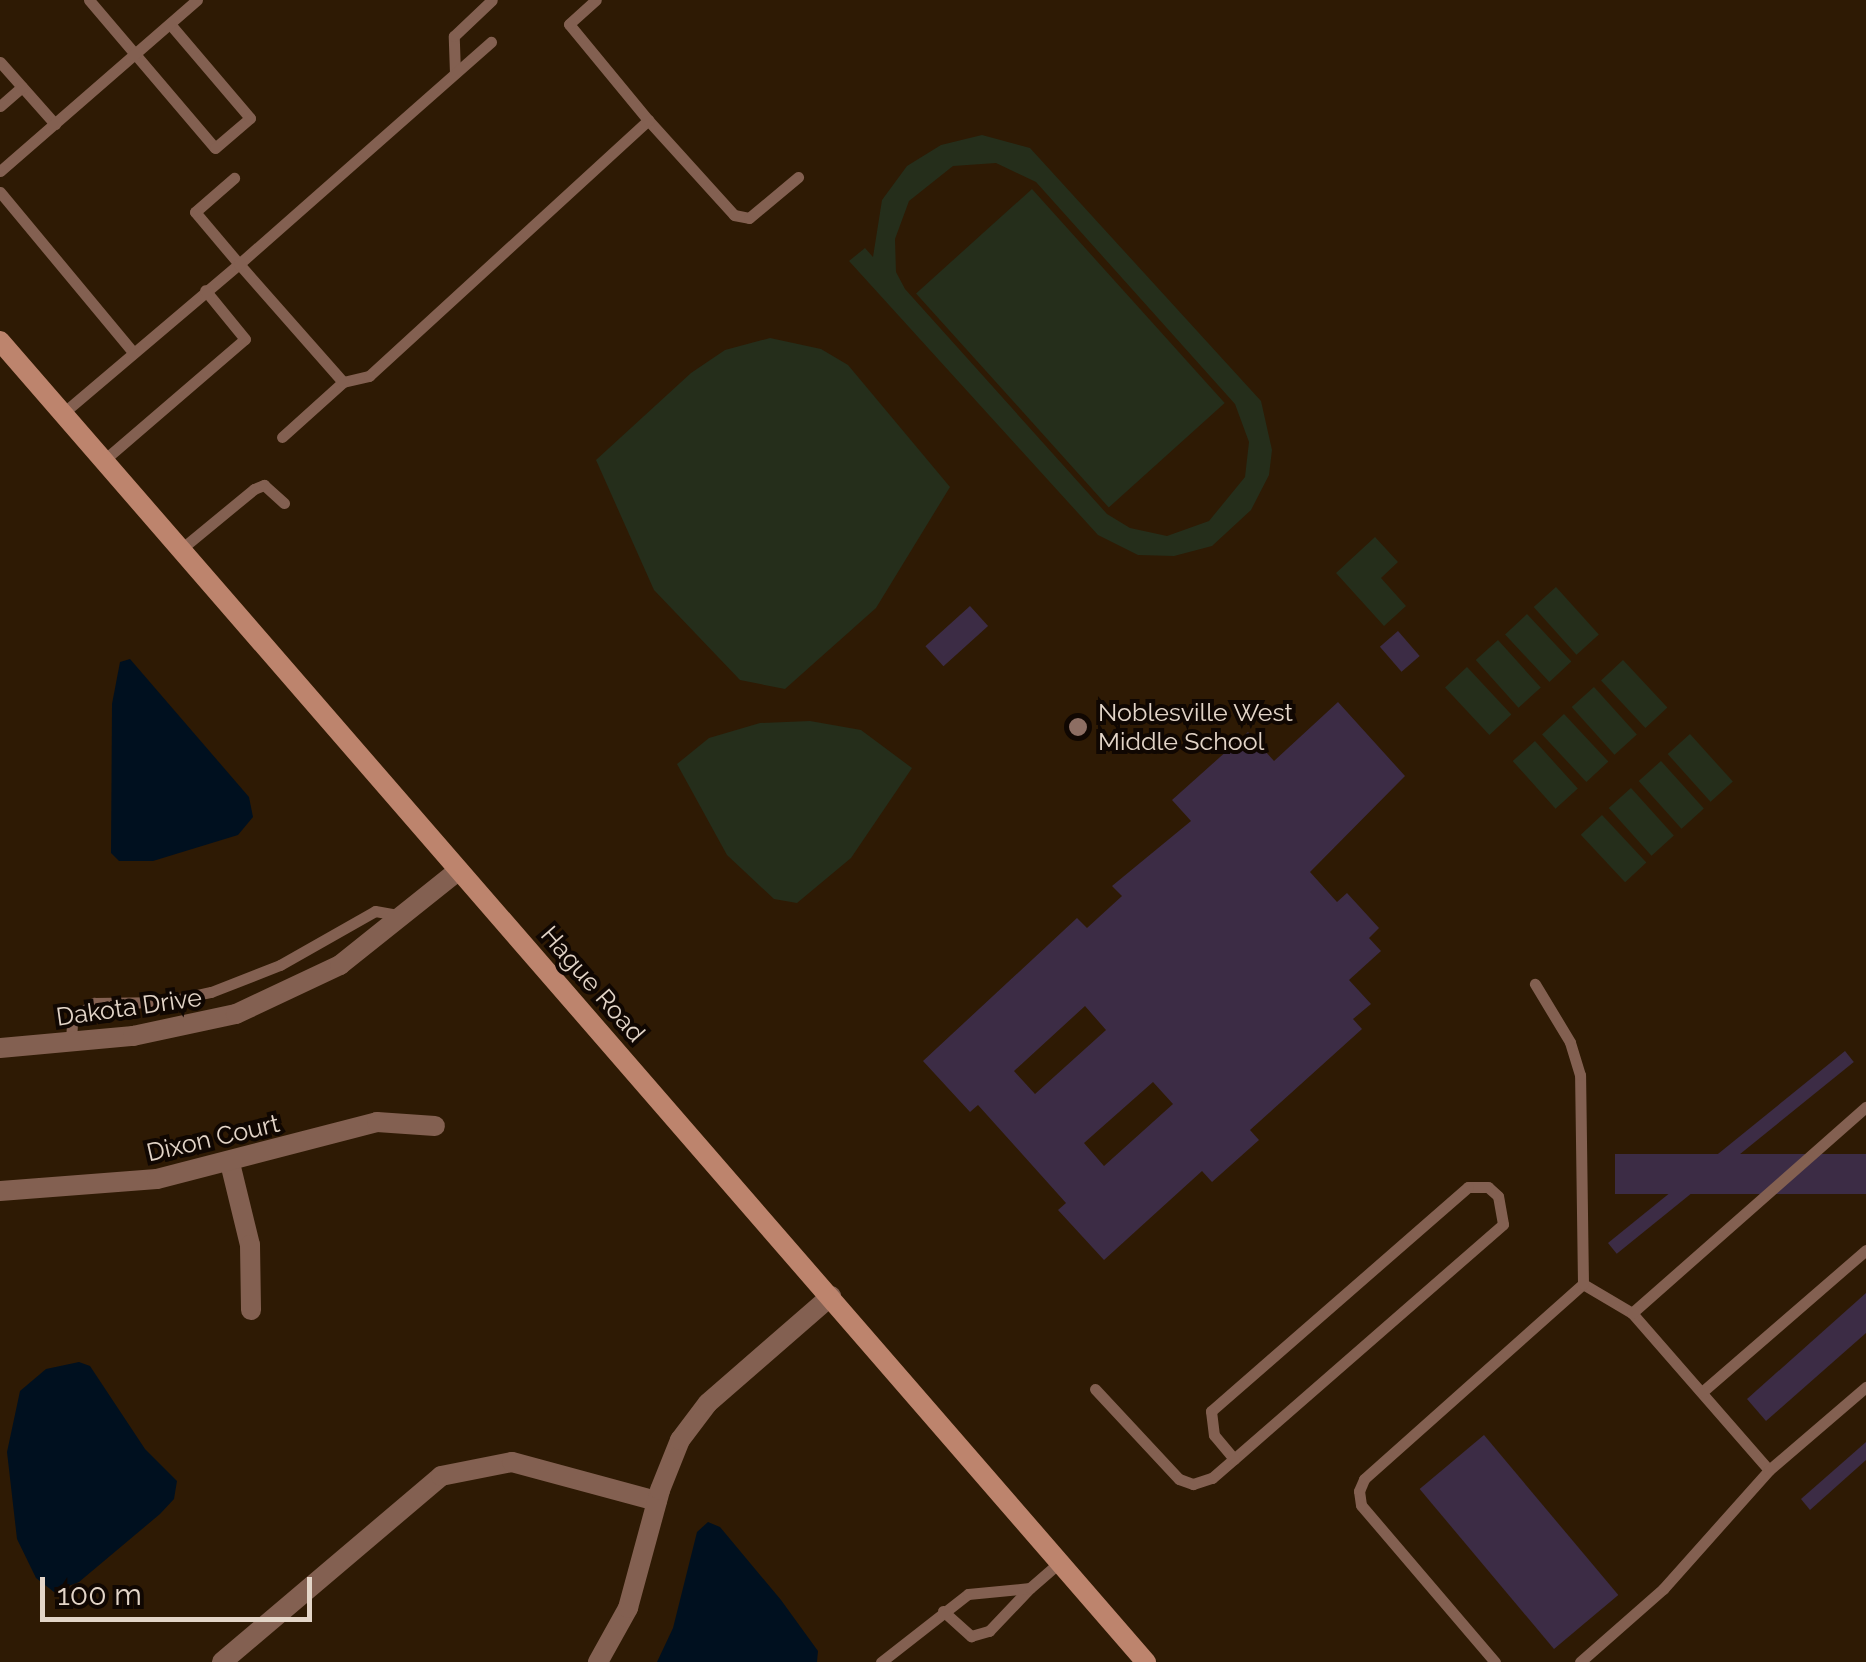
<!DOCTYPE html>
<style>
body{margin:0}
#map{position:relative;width:1866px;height:1662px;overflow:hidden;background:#2e1a04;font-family:Raleway,sans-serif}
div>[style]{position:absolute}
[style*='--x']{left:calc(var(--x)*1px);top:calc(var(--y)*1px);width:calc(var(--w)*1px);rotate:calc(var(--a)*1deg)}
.green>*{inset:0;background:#252e1b;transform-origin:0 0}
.water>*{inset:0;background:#00101f}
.building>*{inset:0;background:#3c2c45;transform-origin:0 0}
.lane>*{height:11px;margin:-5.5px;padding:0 5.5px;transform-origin:5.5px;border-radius:5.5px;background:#836051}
.street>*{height:20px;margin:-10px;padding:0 10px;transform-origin:10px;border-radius:10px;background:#836051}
.secondary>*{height:20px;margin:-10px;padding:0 10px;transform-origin:10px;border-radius:10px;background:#bd846d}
.dots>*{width:28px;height:28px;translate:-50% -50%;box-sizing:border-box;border:5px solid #100702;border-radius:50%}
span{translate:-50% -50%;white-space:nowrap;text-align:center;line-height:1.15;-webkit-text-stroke:8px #100702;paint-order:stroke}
.poi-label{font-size:25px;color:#e3d5c8}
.left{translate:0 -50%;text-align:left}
.street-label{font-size:25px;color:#e3d5c8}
.scale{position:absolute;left:40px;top:1577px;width:272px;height:45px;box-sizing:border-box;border:5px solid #e3d5c8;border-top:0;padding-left:12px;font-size:30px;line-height:35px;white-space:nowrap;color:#e3d5c8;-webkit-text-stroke:8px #100702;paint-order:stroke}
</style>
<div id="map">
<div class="green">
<i style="clip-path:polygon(evenodd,982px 135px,1030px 148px,1261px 401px,1272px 450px,1269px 475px,1251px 510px,1212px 546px,1174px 556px,1138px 555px,1098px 535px,849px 261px,865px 248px,873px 257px,882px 200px,907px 166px,941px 145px,982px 135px,996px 163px,1036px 182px,1235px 404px,1249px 442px,1245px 477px,1209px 521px,1167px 536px,1130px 528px,1107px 514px,905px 289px,896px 272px,895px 239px,909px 201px,953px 166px,996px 163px)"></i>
<i style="left:1032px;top:189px;width:288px;height:156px;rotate:48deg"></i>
<i style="clip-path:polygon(770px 338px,821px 349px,848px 365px,950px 487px,876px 608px,785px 689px,740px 680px,654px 590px,596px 460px,691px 373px,725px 350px)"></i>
<i style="clip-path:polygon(1375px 537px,1398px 562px,1381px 578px,1406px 606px,1384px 626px,1336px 573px)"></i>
<i style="left:1556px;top:587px;width:64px;height:30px;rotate:48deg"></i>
<i style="left:1527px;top:614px;width:65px;height:30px;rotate:47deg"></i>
<i style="left:1498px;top:640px;width:64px;height:30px;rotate:48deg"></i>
<i style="left:1623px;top:660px;width:65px;height:30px;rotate:47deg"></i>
<i style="left:1467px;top:667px;width:65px;height:30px;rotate:47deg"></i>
<i style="left:1594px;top:687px;width:64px;height:30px;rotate:48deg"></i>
<i style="left:1564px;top:714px;width:65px;height:30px;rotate:47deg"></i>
<i style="clip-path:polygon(810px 721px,861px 730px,912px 768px,851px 858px,797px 903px,774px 899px,727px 855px,677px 764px,709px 738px,760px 723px)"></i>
<i style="left:1690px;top:734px;width:64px;height:30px;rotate:48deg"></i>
<i style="left:1535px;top:741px;width:64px;height:30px;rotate:48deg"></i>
<i style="left:1661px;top:761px;width:64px;height:30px;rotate:48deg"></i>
<i style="left:1631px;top:788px;width:64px;height:30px;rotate:48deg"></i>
<i style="left:1602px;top:815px;width:65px;height:29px;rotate:47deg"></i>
</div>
<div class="water">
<i style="clip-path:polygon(130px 659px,249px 797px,253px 817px,238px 835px,153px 861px,119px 861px,111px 853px,112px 704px,120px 662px)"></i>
<i style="clip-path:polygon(79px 1362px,90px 1366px,145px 1449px,177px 1481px,174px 1499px,160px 1514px,79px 1582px,54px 1592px,36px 1578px,17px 1539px,7px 1452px,20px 1391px,46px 1369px)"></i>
<i style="clip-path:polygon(708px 1522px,720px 1527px,781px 1600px,818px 1651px,817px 1662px,657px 1662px,673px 1628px,697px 1532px)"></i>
</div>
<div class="building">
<i style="left:970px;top:606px;width:27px;height:60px;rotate:48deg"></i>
<i style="left:1398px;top:631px;width:33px;height:24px;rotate:49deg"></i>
<i style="clip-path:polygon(evenodd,1338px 702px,1405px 776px,1310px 872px,1337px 902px,1347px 893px,1379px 928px,1369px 938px,1381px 951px,1349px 980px,1371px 1004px,1353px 1019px,1362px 1029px,1250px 1130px,1259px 1140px,1212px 1182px,1202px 1171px,1104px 1260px,1058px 1210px,1066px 1203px,978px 1105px,970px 1112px,923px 1061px,1077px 918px,1087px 928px,1122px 896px,1112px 886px,1191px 821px,1172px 800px,1248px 732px,1274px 761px,1338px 702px,1085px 1006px,1106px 1030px,1035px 1094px,1014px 1071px,1085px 1006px,1338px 702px,1153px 1082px,1173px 1104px,1104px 1166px,1084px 1143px,1153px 1082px)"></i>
<i style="left:1845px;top:1051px;width:14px;height:305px;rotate:51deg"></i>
<i style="left:1866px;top:1154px;width:40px;height:251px;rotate:90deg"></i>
<i style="clip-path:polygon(1866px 1293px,1866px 1333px,1766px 1421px,1747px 1399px)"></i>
<i style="left:1484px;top:1435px;width:209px;height:84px;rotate:50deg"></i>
<i style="clip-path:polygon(1866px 1442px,1866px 1460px,1810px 1510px,1801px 1499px)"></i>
</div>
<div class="lane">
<i style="--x:89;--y:0;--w:194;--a:49.6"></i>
<i style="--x:215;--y:148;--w:46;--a:-40.6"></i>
<i style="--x:250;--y:118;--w:123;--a:-130.4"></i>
<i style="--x:0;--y:62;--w:83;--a:48.4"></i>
<i style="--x:455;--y:73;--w:37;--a:-92"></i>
<i style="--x:454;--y:36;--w:52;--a:-43.5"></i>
<i style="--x:0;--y:106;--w:29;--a:-41"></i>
<i style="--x:648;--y:120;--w:128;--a:47.8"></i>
<i style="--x:734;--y:215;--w:15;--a:11"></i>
<i style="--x:749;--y:218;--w:64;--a:-39.9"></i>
<i style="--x:0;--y:171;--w:261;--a:-41"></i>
<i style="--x:0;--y:192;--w:208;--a:50.3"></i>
<i style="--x:343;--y:382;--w:27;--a:-13"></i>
<i style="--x:369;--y:376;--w:379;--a:-42.5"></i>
<i style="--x:648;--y:120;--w:124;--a:-129.5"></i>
<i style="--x:569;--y:24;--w:36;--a:-42"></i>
<i style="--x:62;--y:414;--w:232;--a:-40.3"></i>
<i style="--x:239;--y:264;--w:68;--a:-130.2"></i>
<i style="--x:195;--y:212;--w:52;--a:-41.1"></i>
<i style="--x:282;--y:437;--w:82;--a:-42"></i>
<i style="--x:343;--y:382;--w:157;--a:-131.4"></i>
<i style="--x:239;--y:264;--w:336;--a:-41.4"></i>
<i style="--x:103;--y:461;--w:187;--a:-40.7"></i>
<i style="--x:245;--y:339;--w:63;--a:-129.2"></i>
<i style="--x:180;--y:550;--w:96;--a:-39.5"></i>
<i style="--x:254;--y:489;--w:11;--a:-22"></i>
<i style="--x:264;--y:485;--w:27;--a:42"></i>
<i style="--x:71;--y:1042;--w:22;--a:-87"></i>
<i style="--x:72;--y:1020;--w:28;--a:-38"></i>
<i style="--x:94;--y:1003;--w:71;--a:-0.8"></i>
<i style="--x:165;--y:1002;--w:47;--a:-12.3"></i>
<i style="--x:211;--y:992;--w:74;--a:-21.4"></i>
<i style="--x:280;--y:965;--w:109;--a:-29.6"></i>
<i style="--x:375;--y:911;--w:27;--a:10"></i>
<i style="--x:1583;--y:1284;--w:57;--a:30.6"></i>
<i style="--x:1632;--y:1313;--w:208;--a:48.9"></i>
<i style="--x:1632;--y:1313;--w:312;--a:-41.4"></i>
<i style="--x:1095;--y:1389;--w:123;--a:47"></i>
<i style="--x:1179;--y:1479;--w:15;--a:20"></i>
<i style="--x:1193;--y:1484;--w:20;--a:-18"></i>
<i style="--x:1212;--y:1478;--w:29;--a:-41"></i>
<i style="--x:1234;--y:1459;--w:357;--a:-41.1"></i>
<i style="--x:1503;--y:1224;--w:28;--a:-100"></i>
<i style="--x:1498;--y:1196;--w:13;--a:-138"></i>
<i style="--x:1488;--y:1187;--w:20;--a:180"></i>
<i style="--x:1468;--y:1187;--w:341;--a:138.9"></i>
<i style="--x:1211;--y:1411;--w:24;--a:83"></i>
<i style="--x:1214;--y:1435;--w:31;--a:50"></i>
<i style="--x:1702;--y:1392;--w:217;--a:-40.9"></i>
<i style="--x:943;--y:1611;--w:38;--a:42"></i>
<i style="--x:971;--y:1636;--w:19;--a:-16"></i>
<i style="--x:989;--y:1631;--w:59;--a:-46.4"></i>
<i style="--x:881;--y:1662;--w:110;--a:-38"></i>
<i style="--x:968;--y:1594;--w:62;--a:-5.5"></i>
<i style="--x:1030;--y:1588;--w:40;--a:-41"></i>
<i style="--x:1495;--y:1662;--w:206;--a:-130.5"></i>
<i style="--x:1361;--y:1505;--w:14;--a:-98"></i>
<i style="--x:1359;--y:1491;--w:13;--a:-67"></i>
<i style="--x:1364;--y:1479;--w:293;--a:-41.7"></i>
<i style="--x:1583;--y:1284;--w:209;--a:-90.8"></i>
<i style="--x:1580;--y:1075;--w:34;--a:-107"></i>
<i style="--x:1570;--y:1042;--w:68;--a:-121.1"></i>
<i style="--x:1580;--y:1662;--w:111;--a:-41.3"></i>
<i style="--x:1663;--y:1589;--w:159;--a:-48.3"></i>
<i style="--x:1769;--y:1470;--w:128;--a:-40.6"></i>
</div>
<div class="street">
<i style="--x:0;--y:1048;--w:134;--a:-5.2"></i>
<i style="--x:133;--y:1036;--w:105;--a:-12.1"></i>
<i style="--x:236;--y:1014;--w:115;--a:-25.2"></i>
<i style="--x:340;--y:965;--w:152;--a:-38.6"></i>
<i style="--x:230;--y:1163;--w:84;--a:76.3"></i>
<i style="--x:250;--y:1245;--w:65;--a:89.1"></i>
<i style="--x:0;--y:1191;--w:157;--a:-4.4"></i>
<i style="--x:157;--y:1179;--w:227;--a:-14.5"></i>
<i style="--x:377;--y:1122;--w:58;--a:3.9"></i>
<i style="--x:222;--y:1662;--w:287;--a:-40.3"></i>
<i style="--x:441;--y:1476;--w:72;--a:-11.2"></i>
<i style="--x:512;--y:1462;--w:150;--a:15.1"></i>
<i style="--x:598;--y:1662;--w:62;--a:-60.9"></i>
<i style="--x:628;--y:1608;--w:122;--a:-74.8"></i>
<i style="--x:660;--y:1490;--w:54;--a:-68.2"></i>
<i style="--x:680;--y:1440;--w:46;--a:-52.9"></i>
<i style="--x:708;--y:1403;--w:163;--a:-41"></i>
</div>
<div class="secondary">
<i style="--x:0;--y:341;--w:1749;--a:49.06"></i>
</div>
<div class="dots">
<i style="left:1078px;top:727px;background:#8d6e63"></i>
</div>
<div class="poi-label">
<span class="left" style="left:1098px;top:727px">Noblesville West<br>Middle School</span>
</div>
<div class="street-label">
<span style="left:593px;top:984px;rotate:49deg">Hague Road</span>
<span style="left:129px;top:1007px;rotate:-8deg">Dakota Drive</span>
<span style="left:213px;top:1138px;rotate:-13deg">Dixon Court</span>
</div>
<div class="scale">100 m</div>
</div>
